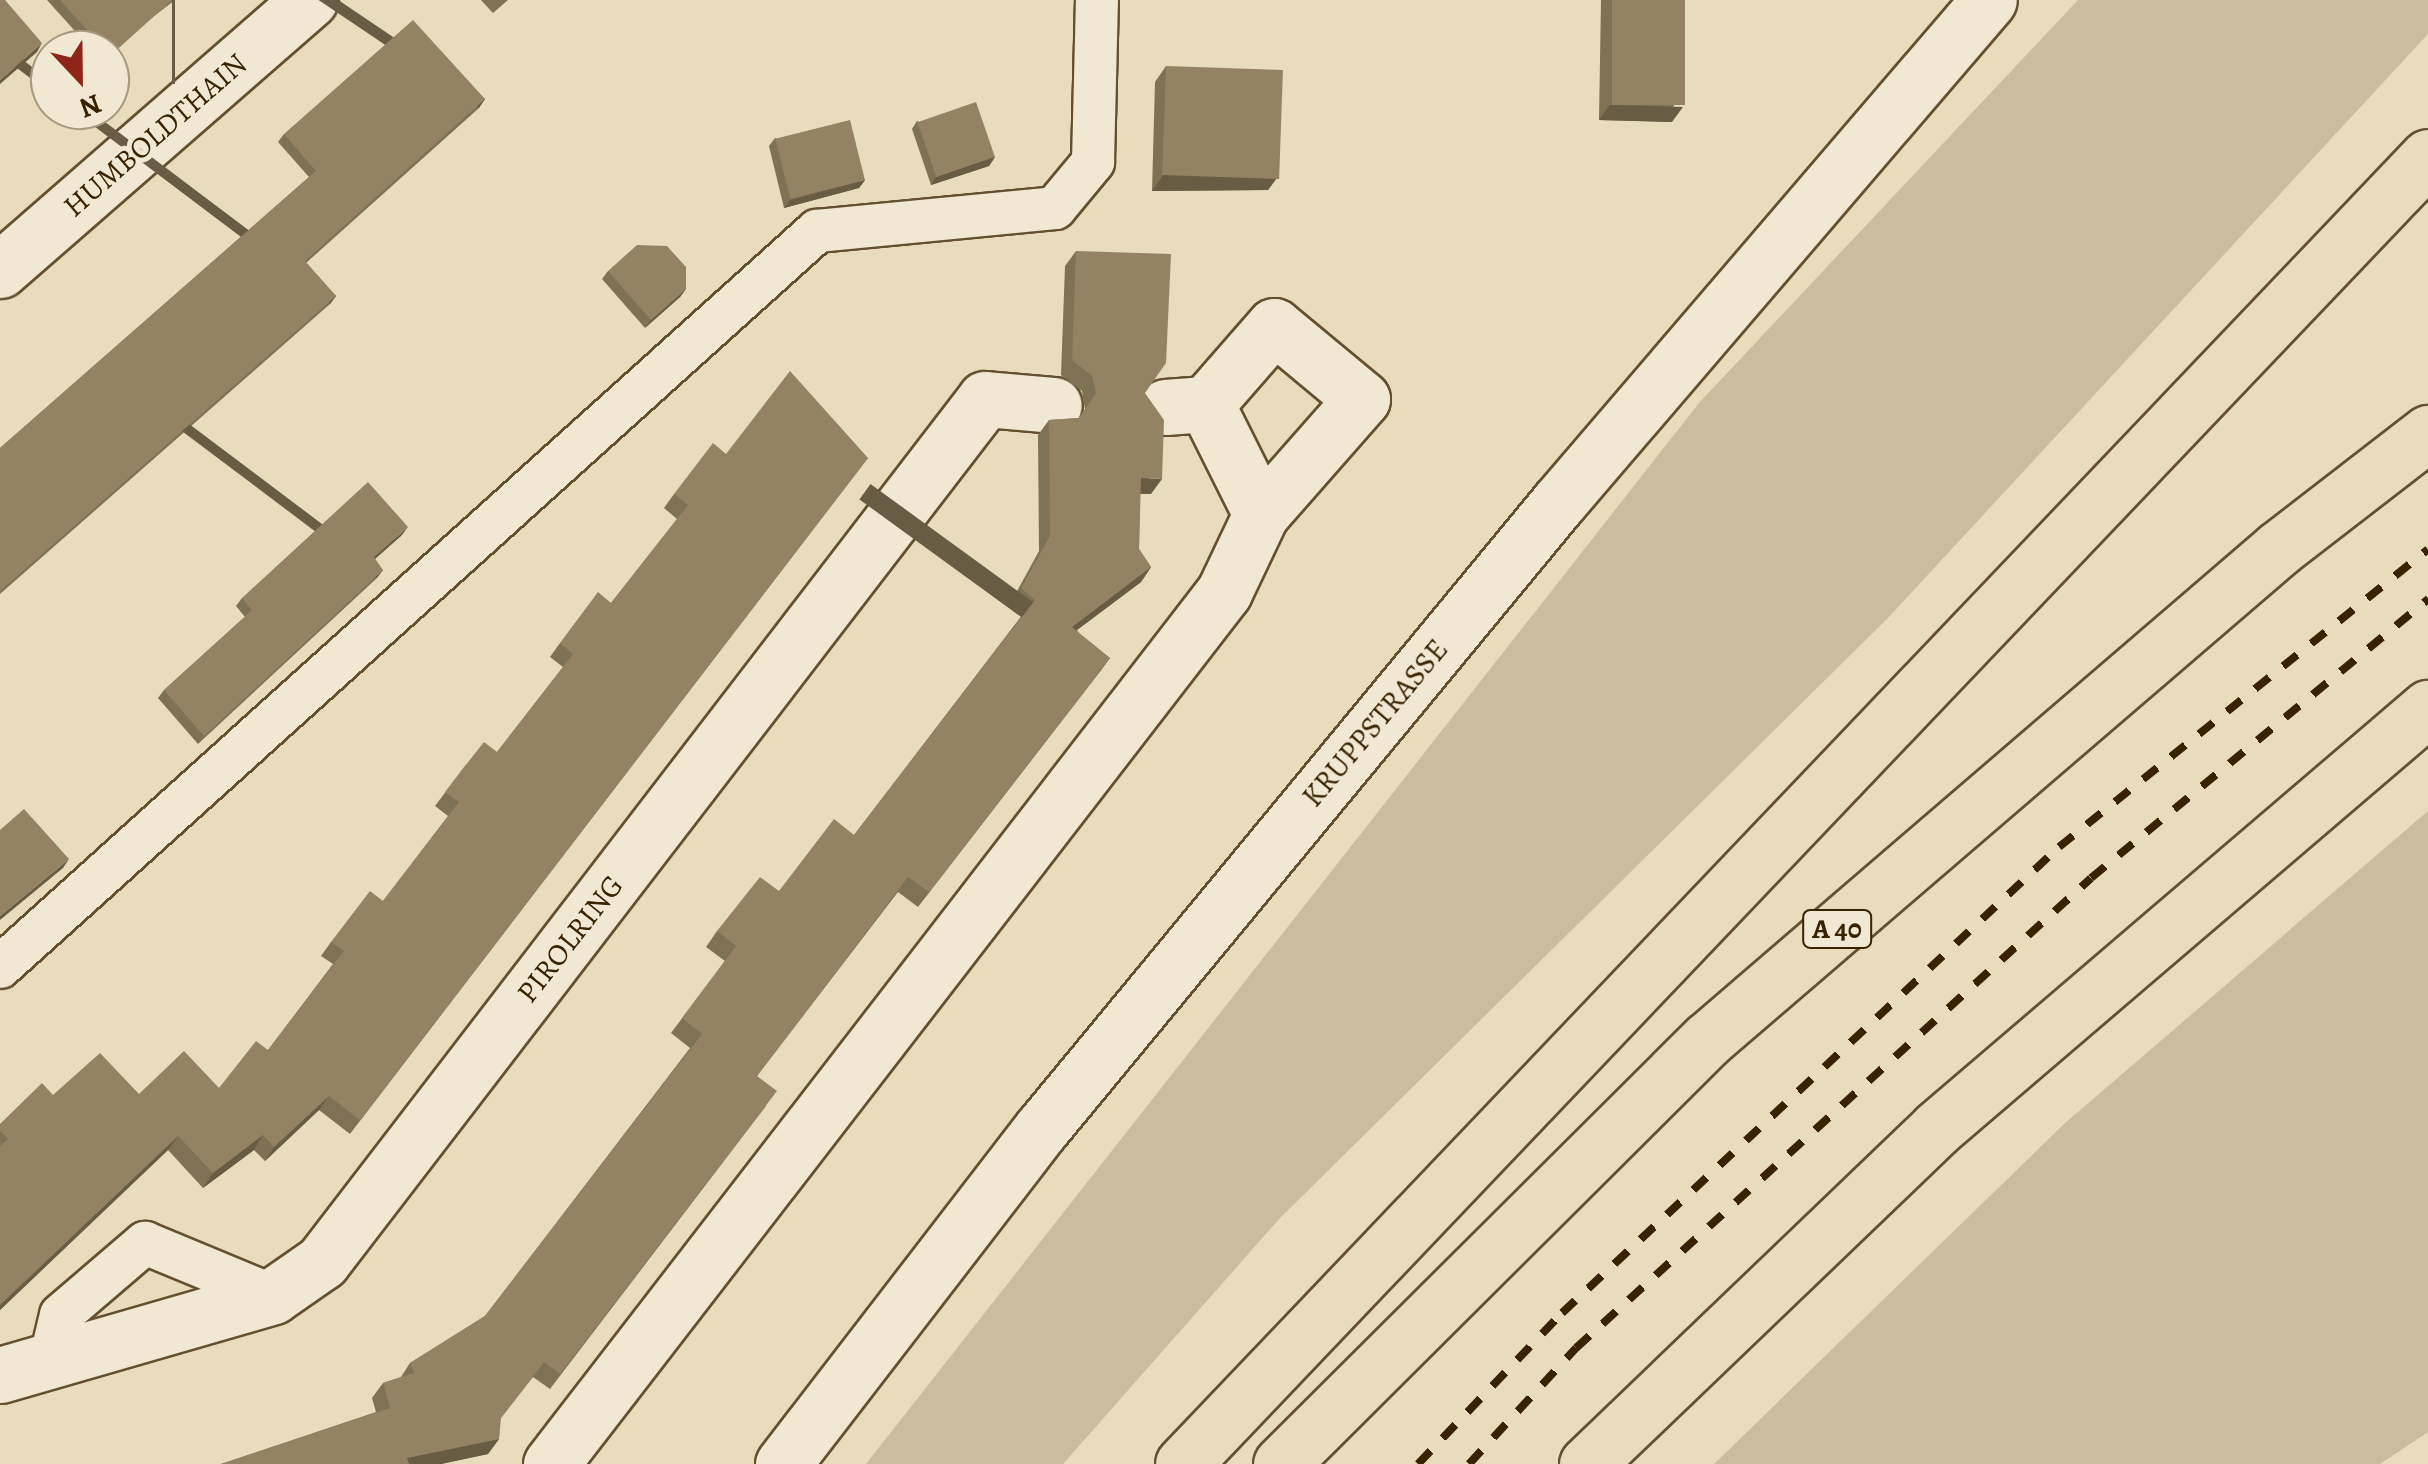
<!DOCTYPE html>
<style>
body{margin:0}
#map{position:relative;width:2428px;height:1464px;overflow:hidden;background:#e8dcbc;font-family:Alegreya,serif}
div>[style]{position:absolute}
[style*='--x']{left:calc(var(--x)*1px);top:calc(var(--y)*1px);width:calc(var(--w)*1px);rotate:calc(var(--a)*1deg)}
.green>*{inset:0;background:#cabc9c}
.roads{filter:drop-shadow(2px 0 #64502f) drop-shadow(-2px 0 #64502f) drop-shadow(0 2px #64502f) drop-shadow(0 -2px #64502f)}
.service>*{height:42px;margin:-21px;padding:0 21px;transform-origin:21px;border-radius:21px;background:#f0e8d3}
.minor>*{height:55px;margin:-27.5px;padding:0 27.5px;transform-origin:27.5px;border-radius:27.5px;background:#f0e8d3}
.tertiary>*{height:55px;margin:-27.5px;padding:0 27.5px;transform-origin:27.5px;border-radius:27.5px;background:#f0e8d3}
.motorway>*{height:55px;margin:-27.5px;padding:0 27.5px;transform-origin:27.5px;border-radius:27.5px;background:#e8dcbc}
.rail>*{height:8px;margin-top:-4px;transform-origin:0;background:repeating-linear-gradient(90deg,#382200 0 18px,transparent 0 36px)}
.wall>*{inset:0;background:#7f7154}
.shaded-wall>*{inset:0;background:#685c45;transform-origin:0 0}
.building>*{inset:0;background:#948362;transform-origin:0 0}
span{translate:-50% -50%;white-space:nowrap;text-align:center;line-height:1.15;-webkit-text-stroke:10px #f0e8d3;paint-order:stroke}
.shield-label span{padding:2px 8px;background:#f0e8d3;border:2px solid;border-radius:8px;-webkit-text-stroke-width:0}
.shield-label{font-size:28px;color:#382200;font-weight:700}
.street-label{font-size:30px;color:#382200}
.north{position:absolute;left:30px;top:30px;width:100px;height:100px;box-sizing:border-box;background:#f0e8d3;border:2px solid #a6997f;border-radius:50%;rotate:158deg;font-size:28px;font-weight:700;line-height:40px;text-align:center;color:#382200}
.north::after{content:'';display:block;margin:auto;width:35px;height:45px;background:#8f2418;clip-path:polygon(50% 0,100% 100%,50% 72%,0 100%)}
</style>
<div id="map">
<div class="green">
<i style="clip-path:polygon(2078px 0,2428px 0,2428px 34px,1887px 619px,1280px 1218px,1063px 1464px,866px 1464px,1699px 403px)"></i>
<i style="clip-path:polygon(2428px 811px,2428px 1432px,2380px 1464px,1714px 1464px,2064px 1124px)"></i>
</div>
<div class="roads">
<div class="service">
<i style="--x:0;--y:967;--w:1100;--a:-42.01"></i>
<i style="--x:817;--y:231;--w:239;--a:-5.5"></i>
<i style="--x:1055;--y:208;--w:60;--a:-50.4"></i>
<i style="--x:1093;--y:162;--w:162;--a:-88.6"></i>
<i style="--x:50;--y:1361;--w:47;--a:-76.6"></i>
<i style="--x:61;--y:1315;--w:111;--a:-40.6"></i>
<i style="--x:145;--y:1243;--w:139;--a:22.5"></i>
</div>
<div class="minor">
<i style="--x:0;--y:270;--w:411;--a:-41.1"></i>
<i style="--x:1206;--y:404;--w:123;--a:63.4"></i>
<i style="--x:0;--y:1375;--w:284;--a:-16.1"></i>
<i style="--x:273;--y:1296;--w:60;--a:-34.8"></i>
<i style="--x:322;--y:1262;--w:1088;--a:-52.47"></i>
<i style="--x:985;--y:399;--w:69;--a:5"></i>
<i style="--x:551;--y:1464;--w:1102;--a:-52.34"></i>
<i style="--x:1224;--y:592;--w:86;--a:-64.6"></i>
<i style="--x:1261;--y:514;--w:153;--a:-48.7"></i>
<i style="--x:1362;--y:399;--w:114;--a:-140.3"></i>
<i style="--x:1274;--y:326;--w:103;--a:131.1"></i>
<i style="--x:1206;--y:404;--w:41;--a:175.8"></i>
</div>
<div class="tertiary">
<i style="--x:783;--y:1464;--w:424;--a:-52.4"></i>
<i style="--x:1042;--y:1128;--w:810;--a:-50.46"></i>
<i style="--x:1558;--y:503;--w:662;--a:-49.41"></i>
</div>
<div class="motorway">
<i style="--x:1183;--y:1464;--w:1805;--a:-46.39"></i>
<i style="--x:1281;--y:1464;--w:601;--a:-44.87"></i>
<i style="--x:1707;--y:1040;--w:753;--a:-40.69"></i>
<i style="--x:2278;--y:549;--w:190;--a:-37.7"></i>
<i style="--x:1587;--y:1464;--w:484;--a:-43.8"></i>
<i style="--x:1936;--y:1129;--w:648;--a:-40.55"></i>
</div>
</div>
<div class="rail">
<i style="--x:1418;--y:1464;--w:209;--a:-46.4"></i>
<i style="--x:1562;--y:1313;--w:681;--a:-43.16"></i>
<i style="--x:2059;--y:847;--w:474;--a:-38.9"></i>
<i style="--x:1469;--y:1464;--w:158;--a:-47.3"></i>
<i style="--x:1576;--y:1348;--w:697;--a:-42.38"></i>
<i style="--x:2091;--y:878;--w:438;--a:-39.6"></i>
</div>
<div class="wall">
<i style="clip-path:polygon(47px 0,175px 0,110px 50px,92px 50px)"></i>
<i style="clip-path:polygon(481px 0,508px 0,493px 13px)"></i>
<i style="clip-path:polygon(1601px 0,1685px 0,1672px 122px,1599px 120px)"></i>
<i style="clip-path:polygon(1166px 66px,1279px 175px,1268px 190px,1152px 191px,1155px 82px)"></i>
<i style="clip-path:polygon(485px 99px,479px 108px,306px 263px,336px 296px,330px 304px,0 594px,0 448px,309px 177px,278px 142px,284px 134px)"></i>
<i style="clip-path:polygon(917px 121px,995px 157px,989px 166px,931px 185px,912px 129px)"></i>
<i style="clip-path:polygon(775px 138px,865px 180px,859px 188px,784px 208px,769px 146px)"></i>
<i style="clip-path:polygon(1076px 251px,1145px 393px,1151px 494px,1140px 494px,1139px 549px,1151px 567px,1141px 582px,1077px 630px,1099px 673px,918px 907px,898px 892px,757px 1076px,766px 1106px,550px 1389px,533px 1377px,500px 1419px,499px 1439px,488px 1454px,441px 1464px,221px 1464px,376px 1412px,372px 1398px,383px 1383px,401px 1377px,410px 1363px,485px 1316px,690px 1048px,671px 1033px,725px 961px,706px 947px,717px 931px,779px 891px,854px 835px,1023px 614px,1010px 604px,1039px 551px,1038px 435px,1049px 420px,1079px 418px,1085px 409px,1082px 391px,1061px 375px,1065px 266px)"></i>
<i style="clip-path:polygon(608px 271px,686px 289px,680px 297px,645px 328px,602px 279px)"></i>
<i style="clip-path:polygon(726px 454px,868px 458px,350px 1134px,319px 1110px,265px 1161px,254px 1150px,203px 1188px,168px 1150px,0 1310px,0 1124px,53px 1095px,139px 1094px,219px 1088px,268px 1050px,333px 964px,321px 956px,331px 942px,383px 901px,448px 816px,435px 806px,465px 766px,497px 752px,563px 667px,550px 657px,560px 643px,611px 603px,677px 519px,664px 508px,674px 494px)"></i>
<i style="clip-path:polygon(402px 535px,375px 559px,377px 578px,198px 744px,158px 698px,164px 690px,245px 617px,236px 606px,242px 598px)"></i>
</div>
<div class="shaded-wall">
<i style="left:172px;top:0;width:3px;height:84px"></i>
<i style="clip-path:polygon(42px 43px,37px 52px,0 84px,0 80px)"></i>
<i style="left:485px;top:99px;width:11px;height:242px;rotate:124deg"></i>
<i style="clip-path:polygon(1610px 105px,1683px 107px,1672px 122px,1599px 120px)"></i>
<i style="clip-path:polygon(995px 157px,989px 166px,931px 185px,936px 177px)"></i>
<i style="clip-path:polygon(1163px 175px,1279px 175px,1268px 190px,1152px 191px)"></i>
<i style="clip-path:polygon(865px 180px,859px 188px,784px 208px,790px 200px)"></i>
<i style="clip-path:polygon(686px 289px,680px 297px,645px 328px,651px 320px)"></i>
<i style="left:336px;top:296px;width:10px;height:447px;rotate:127deg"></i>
<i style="clip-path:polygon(1141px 478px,1162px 479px,1151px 494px,1130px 493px)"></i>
<i style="clip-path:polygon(408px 527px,402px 535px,368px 565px,374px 557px)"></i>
<i style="clip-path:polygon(1151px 567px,1141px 582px,1061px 642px,1072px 627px)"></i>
<i style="left:383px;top:570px;width:10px;height:244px;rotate:127deg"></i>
<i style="left:1110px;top:658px;width:19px;height:296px;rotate:126deg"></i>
<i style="clip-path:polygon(69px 859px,63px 868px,0 920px,0 916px)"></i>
<i style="clip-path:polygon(329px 1096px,319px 1110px,265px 1161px,274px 1147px)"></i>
<i style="clip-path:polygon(263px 1135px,254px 1150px,203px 1188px,213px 1173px)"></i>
<i style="clip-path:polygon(178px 1136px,168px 1150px,0 1310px,0 1305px)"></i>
<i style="clip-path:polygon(499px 1439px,488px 1454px,441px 1464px,403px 1464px,407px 1458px)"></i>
</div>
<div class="building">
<i style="clip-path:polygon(0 0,5px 0,42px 43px,0 80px)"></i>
<i style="clip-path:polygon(60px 0,172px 0,110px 56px,110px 50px,105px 50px)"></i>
<i style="left:1612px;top:0;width:73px;height:105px"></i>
<i style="clip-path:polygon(413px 20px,485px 99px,305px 261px,336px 296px,0 591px,0 448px,316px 171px,284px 134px)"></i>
<i style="left:1166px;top:66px;width:117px;height:109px;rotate:2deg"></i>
<i style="left:976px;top:102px;width:58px;height:62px;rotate:71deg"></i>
<i style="left:850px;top:120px;width:62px;height:77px;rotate:76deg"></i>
<i style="clip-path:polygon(637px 245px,667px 246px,686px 267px,686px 289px,651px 320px,608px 271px)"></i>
<i style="clip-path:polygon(1076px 251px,1171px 254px,1166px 363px,1145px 393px,1164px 420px,1162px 479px,1141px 478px,1139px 549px,1151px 567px,1072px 627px,1110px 658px,929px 892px,908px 877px,757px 1076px,777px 1091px,560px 1374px,544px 1362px,501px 1418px,499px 1439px,407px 1458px,409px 1464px,221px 1464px,390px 1408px,383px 1383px,414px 1373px,410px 1363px,485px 1316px,702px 1034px,682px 1018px,736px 946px,717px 931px,760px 877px,779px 891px,834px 819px,854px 835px,1035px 600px,1021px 588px,1050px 536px,1049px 420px,1079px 418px,1096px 393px,1092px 376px,1072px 360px)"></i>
<i style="clip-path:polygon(790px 371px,868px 458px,360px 1120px,329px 1096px,274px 1147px,263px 1135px,213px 1173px,178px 1136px,0 1305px,0 1146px,8px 1139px,0 1131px,0 1124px,42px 1083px,53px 1095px,100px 1053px,139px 1094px,184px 1051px,219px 1088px,256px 1041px,268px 1050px,344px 951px,331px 942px,370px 891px,383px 901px,459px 802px,445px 792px,465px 766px,484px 742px,497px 752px,573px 654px,560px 643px,598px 592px,611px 603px,688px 505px,674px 494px,713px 443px,726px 454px)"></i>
<i style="clip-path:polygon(368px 482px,408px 527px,374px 557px,383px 570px,204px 736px,164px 690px,252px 610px,242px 598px)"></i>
<i style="clip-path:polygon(24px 809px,69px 859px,0 916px,0 830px)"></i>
</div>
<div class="shield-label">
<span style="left:1837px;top:929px">A 40</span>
</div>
<div class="street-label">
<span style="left:155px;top:135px;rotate:-41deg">HUMBOLDTHAIN</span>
<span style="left:1375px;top:723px;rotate:-50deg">KRUPPSTRASSE</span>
<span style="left:570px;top:939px;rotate:-52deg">PIROLRING</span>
</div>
<div class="north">N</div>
</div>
